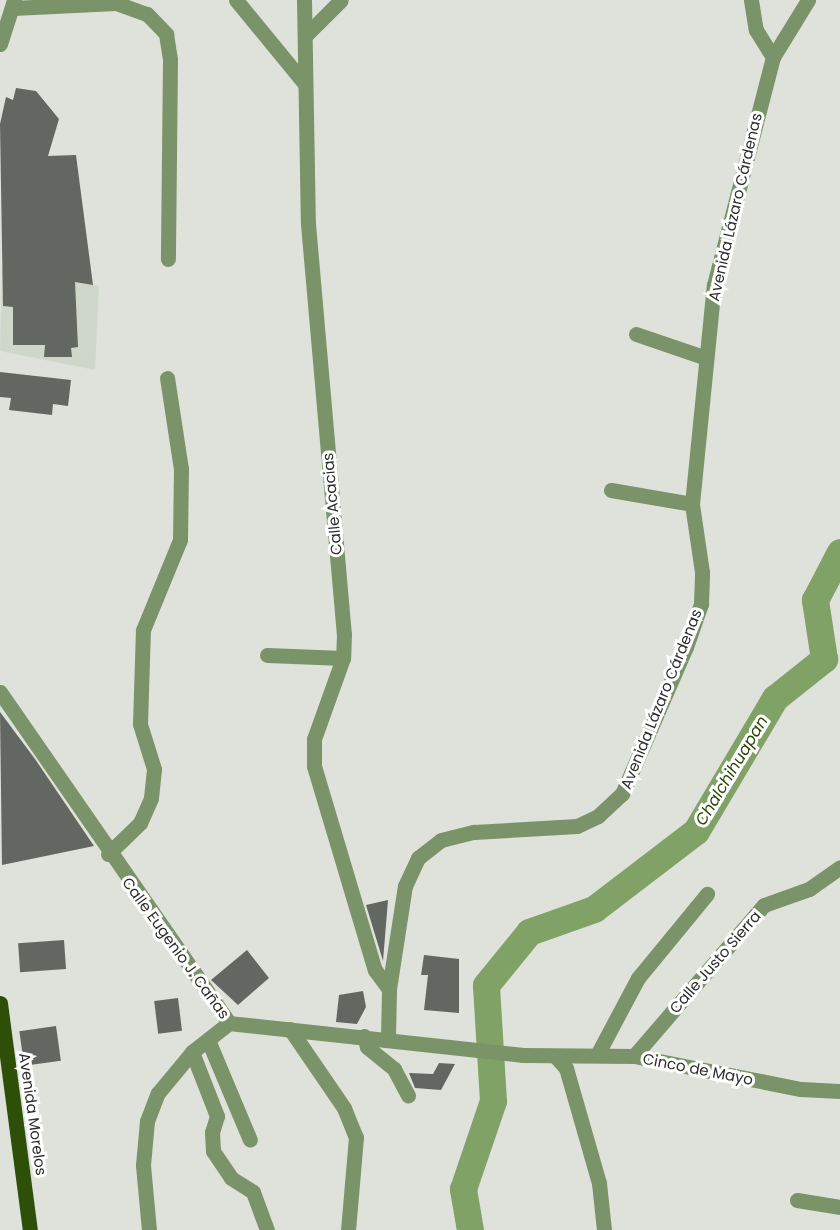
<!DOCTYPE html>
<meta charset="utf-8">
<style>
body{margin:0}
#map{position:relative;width:840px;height:1230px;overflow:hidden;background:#dee2db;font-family:Poppins,sans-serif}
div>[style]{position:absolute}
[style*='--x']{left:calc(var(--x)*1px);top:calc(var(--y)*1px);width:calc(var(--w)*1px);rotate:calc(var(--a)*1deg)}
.built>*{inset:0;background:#cfd7ca}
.river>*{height:27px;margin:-13.5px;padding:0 13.5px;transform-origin:13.5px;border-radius:13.5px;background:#81a267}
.building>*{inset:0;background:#636761;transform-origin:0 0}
.minor>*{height:15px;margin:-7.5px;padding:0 7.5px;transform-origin:7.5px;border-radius:7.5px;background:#7a9368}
.major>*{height:15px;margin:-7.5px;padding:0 7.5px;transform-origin:7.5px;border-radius:7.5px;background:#2e4f08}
span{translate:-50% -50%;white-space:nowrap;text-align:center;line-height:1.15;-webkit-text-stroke:6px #fff;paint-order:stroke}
.street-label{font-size:15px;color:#2d2e2c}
.water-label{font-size:16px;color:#294806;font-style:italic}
</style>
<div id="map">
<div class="built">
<i style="clip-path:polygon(2px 269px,99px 286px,95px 370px,0 351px)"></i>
</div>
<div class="river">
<i style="--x:470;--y:1230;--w:42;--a:-99.7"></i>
<i style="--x:463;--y:1189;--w:93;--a:-71.2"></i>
<i style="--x:493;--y:1101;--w:116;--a:-93.5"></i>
<i style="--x:486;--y:985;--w:68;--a:-50.9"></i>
<i style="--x:529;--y:932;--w:69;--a:-19.5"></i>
<i style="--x:594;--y:909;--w:128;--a:-37.4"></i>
<i style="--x:696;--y:831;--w:155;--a:-59.3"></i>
<i style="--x:775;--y:698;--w:63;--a:-38.5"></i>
<i style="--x:824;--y:659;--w:60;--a:-98.7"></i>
<i style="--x:815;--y:600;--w:54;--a:-62.5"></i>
</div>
<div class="building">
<i style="clip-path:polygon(16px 88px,36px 91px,59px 119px,48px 156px,76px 155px,93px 285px,75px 282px,78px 347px,71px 348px,72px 357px,44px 357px,45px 345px,13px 345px,13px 307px,3px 306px,0 124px,6px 97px,13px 100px)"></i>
<i style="clip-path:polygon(0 372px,71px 380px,68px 406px,53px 404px,52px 415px,9px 410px,11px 398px,0 397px)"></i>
<i style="clip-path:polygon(0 712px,35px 759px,94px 846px,2px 865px)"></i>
<i style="clip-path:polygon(388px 900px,383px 961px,366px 905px)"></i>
<i style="left:64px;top:940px;width:29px;height:46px;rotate:86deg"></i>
<i style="clip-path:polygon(247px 950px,269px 978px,238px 1005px,211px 980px)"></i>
<i style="clip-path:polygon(424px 955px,459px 959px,459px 1013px,424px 1010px,428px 975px,421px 975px)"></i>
<i style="clip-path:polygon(363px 991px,366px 1007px,357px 1024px,336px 1022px,339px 995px)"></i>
<i style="left:178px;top:998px;width:33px;height:24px;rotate:83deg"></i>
<i style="left:56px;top:1026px;width:35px;height:37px;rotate:82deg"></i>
<i style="clip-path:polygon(439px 1063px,455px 1064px,441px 1090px,415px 1088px,409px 1073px,433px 1074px)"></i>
</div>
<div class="minor">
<i style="--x:236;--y:0;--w:109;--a:50.6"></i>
<i style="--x:304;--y:0;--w:224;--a:89"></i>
<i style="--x:308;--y:224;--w:412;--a:85"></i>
<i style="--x:344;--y:634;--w:24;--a:92"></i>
<i style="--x:343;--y:658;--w:86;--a:109.7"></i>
<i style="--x:314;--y:739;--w:27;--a:90"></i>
<i style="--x:314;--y:766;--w:213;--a:73.4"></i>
<i style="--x:375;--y:970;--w:24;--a:54"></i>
<i style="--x:751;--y:0;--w:30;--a:81"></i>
<i style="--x:756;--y:30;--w:32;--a:58"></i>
<i style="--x:13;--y:8;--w:103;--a:-2.8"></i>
<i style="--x:116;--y:3;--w:33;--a:20"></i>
<i style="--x:147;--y:14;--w:28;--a:46"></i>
<i style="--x:166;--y:34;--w:26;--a:81"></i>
<i style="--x:170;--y:60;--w:199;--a:90.6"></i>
<i style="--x:306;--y:35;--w:49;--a:-45"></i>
<i style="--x:0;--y:44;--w:46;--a:-72.3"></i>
<i style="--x:636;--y:334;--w:74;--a:18.9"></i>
<i style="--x:611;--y:490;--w:82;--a:9.8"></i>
<i style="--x:267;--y:655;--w:76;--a:2.3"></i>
<i style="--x:0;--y:692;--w:402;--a:55.3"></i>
<i style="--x:229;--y:1023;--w:296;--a:6.2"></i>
<i style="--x:523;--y:1055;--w:111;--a:0.5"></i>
<i style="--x:634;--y:1056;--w:170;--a:11.2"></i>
<i style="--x:801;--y:1089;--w:39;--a:3"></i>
<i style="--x:108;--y:854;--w:45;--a:-44.1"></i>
<i style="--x:140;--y:823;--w:27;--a:-66"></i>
<i style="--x:151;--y:798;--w:29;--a:-84"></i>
<i style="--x:154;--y:769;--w:47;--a:-107.3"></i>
<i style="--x:140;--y:724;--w:94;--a:-88.2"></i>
<i style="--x:143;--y:630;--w:97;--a:-67.7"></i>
<i style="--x:180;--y:540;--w:71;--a:-89.2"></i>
<i style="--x:181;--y:469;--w:92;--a:-98.7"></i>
<i style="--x:290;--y:1029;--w:96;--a:55.6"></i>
<i style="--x:344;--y:1108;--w:31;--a:68"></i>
<i style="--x:356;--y:1137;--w:93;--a:94.9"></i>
<i style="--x:364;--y:1036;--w:11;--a:75"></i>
<i style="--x:367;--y:1047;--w:35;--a:39"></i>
<i style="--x:394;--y:1069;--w:30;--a:62"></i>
<i style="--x:388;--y:1038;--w:49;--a:-88.8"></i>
<i style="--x:389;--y:989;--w:104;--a:-81.2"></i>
<i style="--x:405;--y:886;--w:31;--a:-65"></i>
<i style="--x:418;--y:858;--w:29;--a:-38"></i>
<i style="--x:441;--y:840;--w:34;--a:-14"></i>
<i style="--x:474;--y:832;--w:103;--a:-3.3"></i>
<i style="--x:577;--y:826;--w:23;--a:-25"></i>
<i style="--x:598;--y:816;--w:33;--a:-43"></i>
<i style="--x:622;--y:794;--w:160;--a:-66.5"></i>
<i style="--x:686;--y:647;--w:46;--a:-70.8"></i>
<i style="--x:701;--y:604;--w:32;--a:-88"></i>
<i style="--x:702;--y:572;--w:69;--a:-98.4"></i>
<i style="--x:692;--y:504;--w:220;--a:-84.3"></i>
<i style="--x:714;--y:285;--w:236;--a:-75.5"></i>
<i style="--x:773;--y:57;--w:67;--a:-58.4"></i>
<i style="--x:208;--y:1040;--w:108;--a:67.2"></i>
<i style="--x:192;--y:1052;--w:69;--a:68.7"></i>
<i style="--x:217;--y:1116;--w:17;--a:107"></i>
<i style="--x:212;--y:1132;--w:19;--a:87"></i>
<i style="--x:213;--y:1151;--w:32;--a:56"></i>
<i style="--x:231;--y:1178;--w:26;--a:32"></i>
<i style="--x:253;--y:1192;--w:40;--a:69.8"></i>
<i style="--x:597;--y:1055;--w:87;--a:-62"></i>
<i style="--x:638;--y:978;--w:109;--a:-50.6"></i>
<i style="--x:634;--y:1056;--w:199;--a:-49.3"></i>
<i style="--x:764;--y:905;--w:48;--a:-19.6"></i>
<i style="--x:809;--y:889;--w:38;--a:-35"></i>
<i style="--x:556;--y:1057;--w:15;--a:48"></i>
<i style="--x:566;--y:1068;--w:120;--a:74"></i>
<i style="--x:599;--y:1183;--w:47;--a:83.9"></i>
<i style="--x:797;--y:1200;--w:44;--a:9.2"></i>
<i style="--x:149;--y:1230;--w:65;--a:-95.3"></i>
<i style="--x:143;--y:1165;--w:44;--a:-84.8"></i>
<i style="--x:147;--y:1121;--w:30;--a:-69"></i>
<i style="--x:158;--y:1093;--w:53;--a:-50.3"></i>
<i style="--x:192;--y:1052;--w:47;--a:-38.1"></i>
</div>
<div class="major">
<i style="--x:0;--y:1003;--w:229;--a:82.5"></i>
</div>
<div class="street-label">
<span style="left:735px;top:207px;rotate:-77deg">Avenida Lázaro Cárdenas</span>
<span style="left:332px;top:504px;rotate:-95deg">Calle Acacias</span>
<span style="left:661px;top:699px;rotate:-68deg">Avenida Lázaro Cárdenas</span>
<span style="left:176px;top:948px;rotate:54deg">Calle Eugenio J. Cañas</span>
<span style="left:715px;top:962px;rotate:-49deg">Calle Justo Sierra</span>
<span style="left:698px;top:1069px;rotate:11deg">Cinco de Mayo</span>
<span style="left:33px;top:1114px;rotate:82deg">Avenida Morelos</span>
</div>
<div class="water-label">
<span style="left:732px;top:771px;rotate:-59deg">Chalchihuapan</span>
</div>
</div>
